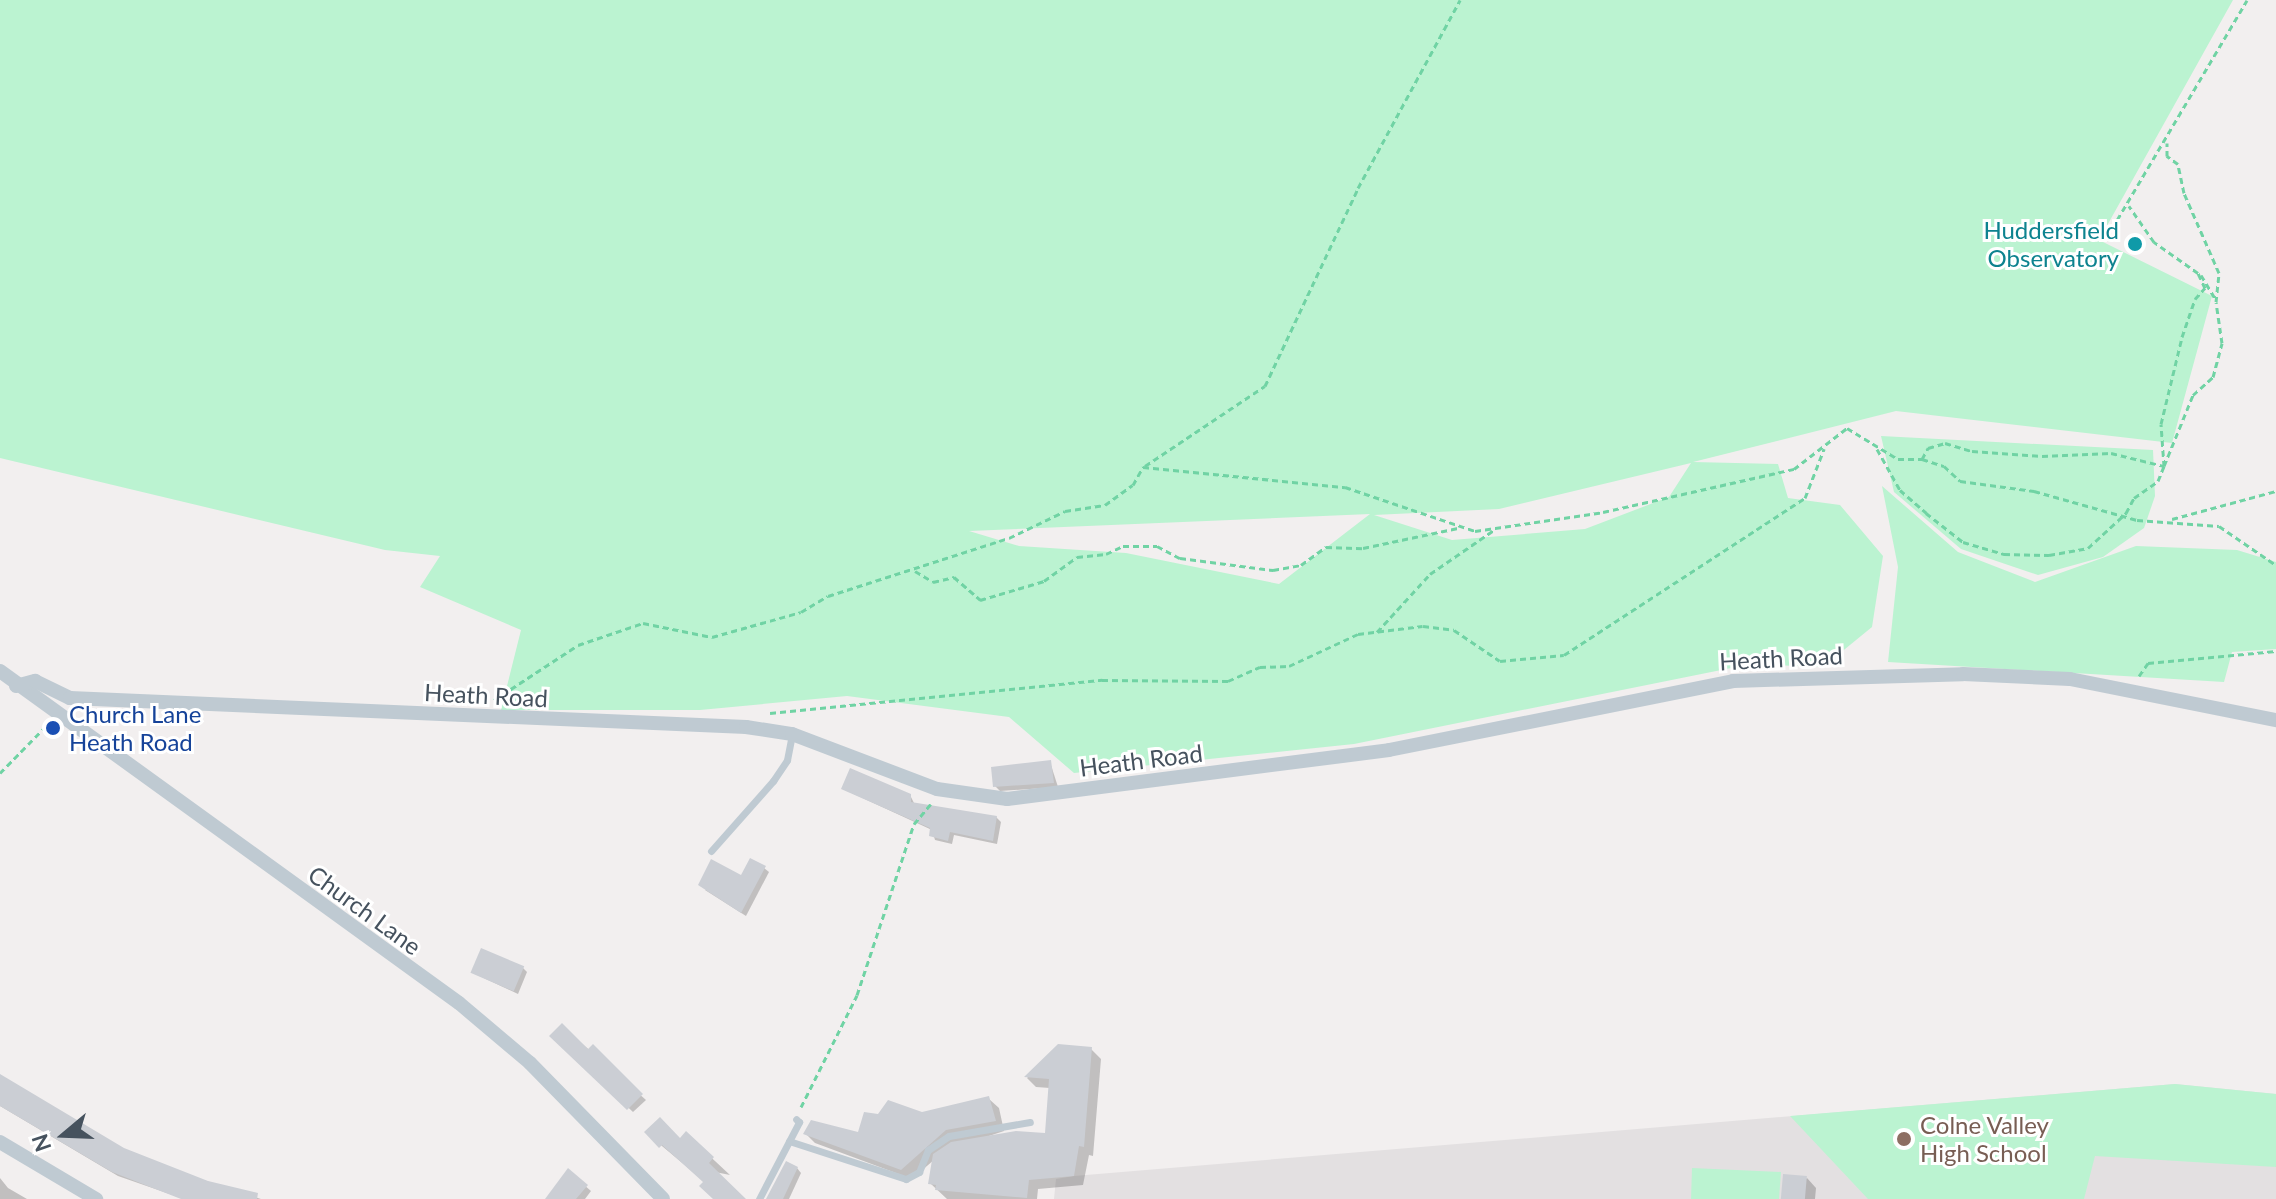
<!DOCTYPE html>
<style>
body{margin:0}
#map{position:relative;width:2276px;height:1199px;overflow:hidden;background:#f2efef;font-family:Lato,sans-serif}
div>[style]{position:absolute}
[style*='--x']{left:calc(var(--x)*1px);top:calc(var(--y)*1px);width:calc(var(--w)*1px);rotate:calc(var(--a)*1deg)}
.education>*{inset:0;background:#e3e0e1}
.green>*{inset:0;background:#bbf3d1}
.shadow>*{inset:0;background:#0003}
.building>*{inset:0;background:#cbced4;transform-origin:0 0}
.path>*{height:3px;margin-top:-1.5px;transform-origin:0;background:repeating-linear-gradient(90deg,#70d3a4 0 6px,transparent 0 10px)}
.service>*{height:7px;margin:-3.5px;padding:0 3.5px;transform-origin:3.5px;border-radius:3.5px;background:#bfcad2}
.minor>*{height:14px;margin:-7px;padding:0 7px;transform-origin:7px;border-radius:7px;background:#bfcad2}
.dots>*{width:22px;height:22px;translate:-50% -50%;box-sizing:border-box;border:4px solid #fff;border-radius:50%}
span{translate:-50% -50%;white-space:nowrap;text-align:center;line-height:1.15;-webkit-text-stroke:6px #fff;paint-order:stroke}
.culture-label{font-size:24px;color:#0d838f}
.right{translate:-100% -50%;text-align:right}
.street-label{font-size:24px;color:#46525e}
.transit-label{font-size:24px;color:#164399}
.left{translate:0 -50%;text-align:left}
.education-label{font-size:24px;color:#785e54}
.north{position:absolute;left:24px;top:1095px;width:80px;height:80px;-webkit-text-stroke:6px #fff;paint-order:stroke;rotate:251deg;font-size:22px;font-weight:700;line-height:32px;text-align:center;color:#46525e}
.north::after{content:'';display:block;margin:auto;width:28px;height:36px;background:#46525e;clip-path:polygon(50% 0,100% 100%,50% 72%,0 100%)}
</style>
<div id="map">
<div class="education">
<i style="clip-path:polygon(2175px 1084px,2276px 1094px,2276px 1199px,1054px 1199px,1056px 1179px,1074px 1176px)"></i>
</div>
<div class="green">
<i style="clip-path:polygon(evenodd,0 0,2233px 0,2099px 240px,2212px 296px,2172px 443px,1896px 411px,1693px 462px,1778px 464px,1788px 498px,1840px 505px,1883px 556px,1872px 627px,1823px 667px,1751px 664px,1354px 744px,1074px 773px,1009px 717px,847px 696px,700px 710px,501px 710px,521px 630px,420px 587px,440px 556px,385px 550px,0 458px,0 0,1691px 463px,1669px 497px,1585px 529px,1452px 540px,1374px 515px,1499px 509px,1691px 463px,0 0,1370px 514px,1279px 584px,1126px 553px,1019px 546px,969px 531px,1370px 514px)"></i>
<i style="clip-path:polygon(1881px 436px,2153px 450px,2155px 496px,2144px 528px,2103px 557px,2038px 575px,1961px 549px,1894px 492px)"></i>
<i style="clip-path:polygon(1882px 486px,1958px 552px,2035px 582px,2136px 546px,2237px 550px,2276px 562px,2276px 649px,2232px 652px,2224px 682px,1888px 662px,1898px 567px)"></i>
<i style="clip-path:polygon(2175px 1084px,2276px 1094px,2276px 1167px,2095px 1156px,2084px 1199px,1868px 1199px,1790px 1116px)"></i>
<i style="clip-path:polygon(1692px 1168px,1781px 1172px,1779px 1199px,1691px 1199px)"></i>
</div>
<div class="shadow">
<i style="clip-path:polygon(1050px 762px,1058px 787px,1000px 791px,995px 786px)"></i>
<i style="clip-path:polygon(843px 789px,910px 795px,915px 805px,996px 817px,1001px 822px,997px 844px,954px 835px,952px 844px,935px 840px,932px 830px)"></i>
<i style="clip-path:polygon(764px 868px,769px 872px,746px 916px,705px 890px)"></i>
<i style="clip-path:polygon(523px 968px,527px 972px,518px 994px,473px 973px)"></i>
<i style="clip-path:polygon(562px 1026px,646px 1100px,633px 1112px,552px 1036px)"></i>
<i style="clip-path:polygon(1059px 1046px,1091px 1049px,1101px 1059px,1093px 1156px,1089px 1155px,1083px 1185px,1038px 1189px,1037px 1199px,947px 1199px,931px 1184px,935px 1159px,912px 1179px,815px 1143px,805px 1133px,859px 1134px,989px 1099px,999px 1108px,1004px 1131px,980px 1139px,1047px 1135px,1050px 1088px,1036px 1087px,1027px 1078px)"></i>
<i style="clip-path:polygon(0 1076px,71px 1124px,154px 1164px,261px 1199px,184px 1199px,118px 1176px,0 1106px)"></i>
<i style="clip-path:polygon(686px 1134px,730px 1175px,715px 1172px,742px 1199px,715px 1199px,705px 1182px,650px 1136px,680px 1141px)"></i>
<i style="clip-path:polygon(797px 1168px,801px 1173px,789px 1199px,774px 1199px)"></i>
<i style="clip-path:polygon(568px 1171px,591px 1191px,585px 1199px,547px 1199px)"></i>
<i style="clip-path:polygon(0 1178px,8px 1188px,27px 1199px,0 1199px)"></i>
<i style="clip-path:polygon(1807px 1178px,1816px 1188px,1815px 1199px,1785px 1199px)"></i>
</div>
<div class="building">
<i style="clip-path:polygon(1051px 760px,1054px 783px,993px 787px,991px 767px)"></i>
<i style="clip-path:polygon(850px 768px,911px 794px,911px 802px,997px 816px,993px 841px,950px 832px,948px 841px,929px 836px,930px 828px,841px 789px)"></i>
<i style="clip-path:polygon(750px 858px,766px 866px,741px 913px,698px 885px,711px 859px,741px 875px)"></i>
<i style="left:481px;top:948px;width:47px;height:27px;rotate:23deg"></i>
<i style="clip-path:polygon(562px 1023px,588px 1049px,593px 1044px,643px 1094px,627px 1110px,549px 1036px)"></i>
<i style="clip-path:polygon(1058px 1044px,1092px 1047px,1084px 1147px,1079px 1146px,1074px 1176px,1029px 1180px,1027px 1198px,935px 1190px,936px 1185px,928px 1184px,933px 1154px,951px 1142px,1016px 1131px,1045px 1133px,1049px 1079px,1024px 1077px)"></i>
<i style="clip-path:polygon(0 1074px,124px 1148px,208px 1181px,258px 1193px,257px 1199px,181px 1199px,112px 1172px,0 1106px)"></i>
<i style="clip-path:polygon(989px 1096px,996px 1121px,946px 1130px,901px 1170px,803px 1134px,811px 1120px,858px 1132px,864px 1112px,878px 1114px,888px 1100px,922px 1112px)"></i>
<i style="clip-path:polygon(660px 1117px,680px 1138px,686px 1131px,714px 1157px,709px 1163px,746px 1199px,713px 1199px,699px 1186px,703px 1182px,662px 1145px,659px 1148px,644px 1132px)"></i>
<i style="clip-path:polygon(786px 1161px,798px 1167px,783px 1199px,766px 1199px)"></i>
<i style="clip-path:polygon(568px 1168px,588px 1185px,576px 1199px,545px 1199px)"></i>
<i style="left:1783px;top:1174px;width:24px;height:25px;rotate:5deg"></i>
</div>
<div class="path">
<i style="--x:2107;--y:237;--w:275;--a:-59.4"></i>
<i style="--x:2201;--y:275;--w:27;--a:59"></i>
<i style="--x:1877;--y:449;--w:47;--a:60.7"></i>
<i style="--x:1900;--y:490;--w:35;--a:41"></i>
<i style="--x:1926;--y:513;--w:47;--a:38.1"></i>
<i style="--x:1963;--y:542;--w:43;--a:16.3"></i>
<i style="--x:2004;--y:554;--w:45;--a:1.3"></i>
<i style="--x:2049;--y:555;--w:40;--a:-10"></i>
<i style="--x:2088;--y:548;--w:52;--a:-42.6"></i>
<i style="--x:2126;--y:513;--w:17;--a:-62"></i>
<i style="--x:2134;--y:498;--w:29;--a:-35"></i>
<i style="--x:2158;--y:481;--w:16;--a:-68"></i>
<i style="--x:2164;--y:466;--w:42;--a:-94.1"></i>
<i style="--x:2161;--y:424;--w:89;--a:-76.4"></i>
<i style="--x:2182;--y:337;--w:40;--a:-71.1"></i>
<i style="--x:2195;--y:299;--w:15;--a:-48"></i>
<i style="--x:2205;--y:288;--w:17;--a:-115"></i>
<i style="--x:2198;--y:273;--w:54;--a:-144.8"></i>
<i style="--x:2154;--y:242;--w:44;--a:-124.8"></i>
<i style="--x:1922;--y:459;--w:13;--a:-61"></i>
<i style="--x:1928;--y:448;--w:18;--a:-16"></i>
<i style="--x:1945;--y:443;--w:28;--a:17"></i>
<i style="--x:1972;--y:451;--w:70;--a:4.1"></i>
<i style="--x:2042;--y:456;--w:69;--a:-2.5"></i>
<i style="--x:2111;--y:453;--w:55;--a:13.8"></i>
<i style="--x:2164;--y:466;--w:77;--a:-67.8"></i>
<i style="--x:2193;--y:395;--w:27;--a:-42"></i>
<i style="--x:2213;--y:377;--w:35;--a:-75"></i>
<i style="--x:2222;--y:343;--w:41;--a:-98.3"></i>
<i style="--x:2216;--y:302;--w:29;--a:-84"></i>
<i style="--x:2219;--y:273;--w:87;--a:-113.6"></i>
<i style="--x:2184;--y:193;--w:30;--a:-102"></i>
<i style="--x:2178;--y:164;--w:14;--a:-144"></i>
<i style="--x:2167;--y:156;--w:13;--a:-90"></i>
<i style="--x:1145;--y:466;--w:144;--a:-33.7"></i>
<i style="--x:1265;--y:386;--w:219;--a:-64.8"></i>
<i style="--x:1358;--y:188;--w:214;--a:-61.5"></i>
<i style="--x:2172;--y:519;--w:108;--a:-15.1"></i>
<i style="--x:915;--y:571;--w:21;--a:31"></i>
<i style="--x:933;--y:582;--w:22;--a:-13"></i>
<i style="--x:954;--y:577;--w:35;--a:41"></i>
<i style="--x:980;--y:600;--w:67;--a:-16.5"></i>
<i style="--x:1044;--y:581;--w:41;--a:-36"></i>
<i style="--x:1077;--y:557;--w:29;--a:-6"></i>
<i style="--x:1106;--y:554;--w:19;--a:-25"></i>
<i style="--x:1123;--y:546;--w:34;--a:0"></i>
<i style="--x:1157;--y:546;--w:26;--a:28"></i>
<i style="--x:1180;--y:558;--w:94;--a:7.4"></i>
<i style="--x:1273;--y:570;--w:28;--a:-10"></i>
<i style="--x:1301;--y:565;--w:31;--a:-36"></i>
<i style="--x:1326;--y:547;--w:37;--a:2"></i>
<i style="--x:1363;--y:548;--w:97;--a:-11.9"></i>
<i style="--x:1377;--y:632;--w:79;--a:-47.6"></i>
<i style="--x:1430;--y:574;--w:78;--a:-34.5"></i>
<i style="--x:2139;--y:676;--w:16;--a:-55"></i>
<i style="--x:2148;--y:663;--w:129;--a:-5.4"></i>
<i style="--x:494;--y:700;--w:100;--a:-33.2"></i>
<i style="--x:578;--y:645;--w:69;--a:-18.7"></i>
<i style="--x:643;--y:623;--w:70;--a:11.5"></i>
<i style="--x:712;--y:637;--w:92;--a:-15.7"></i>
<i style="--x:801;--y:612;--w:31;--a:-31"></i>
<i style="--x:828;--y:596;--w:190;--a:-17.8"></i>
<i style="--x:1009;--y:538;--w:62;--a:-25.7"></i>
<i style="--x:1065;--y:511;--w:40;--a:-8.5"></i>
<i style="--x:1105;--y:505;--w:34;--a:-36"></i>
<i style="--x:1133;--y:485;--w:21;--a:-61"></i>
<i style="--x:1143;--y:467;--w:203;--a:5.7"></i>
<i style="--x:1345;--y:487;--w:137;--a:18.7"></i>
<i style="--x:1475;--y:531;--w:129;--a:-8.4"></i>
<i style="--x:1603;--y:512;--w:196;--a:-12.7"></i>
<i style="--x:1794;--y:469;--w:67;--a:-37.7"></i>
<i style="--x:1847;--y:428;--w:60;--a:31.3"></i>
<i style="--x:1898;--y:459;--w:24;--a:0"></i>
<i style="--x:1922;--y:459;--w:23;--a:18"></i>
<i style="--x:1944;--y:466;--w:22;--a:43"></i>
<i style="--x:1960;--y:481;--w:75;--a:7.7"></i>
<i style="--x:2034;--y:491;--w:107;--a:15.7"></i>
<i style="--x:2137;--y:520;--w:82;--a:4.2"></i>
<i style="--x:2219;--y:526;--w:69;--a:34.4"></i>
<i style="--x:770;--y:713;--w:334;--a:-5.7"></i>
<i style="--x:1102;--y:680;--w:126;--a:0.5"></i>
<i style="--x:1228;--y:681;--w:35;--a:-24"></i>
<i style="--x:1260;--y:667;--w:29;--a:-2"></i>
<i style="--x:1289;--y:666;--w:76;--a:-24.9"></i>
<i style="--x:1358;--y:634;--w:65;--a:-7"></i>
<i style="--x:1423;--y:626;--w:31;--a:7"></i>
<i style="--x:1454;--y:630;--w:55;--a:34"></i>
<i style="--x:1500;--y:661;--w:64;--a:-5.4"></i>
<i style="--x:1564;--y:655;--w:288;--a:-33.1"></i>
<i style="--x:1805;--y:498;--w:53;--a:-68.8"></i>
<i style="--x:0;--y:773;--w:69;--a:-45.6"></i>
<i style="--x:801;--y:1107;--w:125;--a:-63.4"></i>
<i style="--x:857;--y:995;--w:180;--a:-71.6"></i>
<i style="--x:914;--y:824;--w:26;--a:-50"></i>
</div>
<div class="service">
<i style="--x:711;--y:851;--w:94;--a:-48.5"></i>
<i style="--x:773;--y:781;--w:25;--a:-56"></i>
<i style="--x:787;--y:760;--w:26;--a:-79"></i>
<i style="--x:789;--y:1141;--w:123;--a:18"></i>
<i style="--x:906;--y:1179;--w:15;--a:-28"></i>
<i style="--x:919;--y:1172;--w:24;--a:-68"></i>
<i style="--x:928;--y:1150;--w:25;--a:-34"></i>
<i style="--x:949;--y:1136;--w:82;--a:-9.8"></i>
<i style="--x:759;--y:1199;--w:87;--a:-62.5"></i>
<i style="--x:799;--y:1122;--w:4;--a:-135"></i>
</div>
<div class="minor">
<i style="--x:0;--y:671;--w:566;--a:35.88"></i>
<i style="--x:459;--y:1003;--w:93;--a:40.2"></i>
<i style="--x:530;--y:1063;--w:190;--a:45.6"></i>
<i style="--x:16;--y:686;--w:20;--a:-15"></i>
<i style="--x:35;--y:681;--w:39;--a:26"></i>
<i style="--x:70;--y:698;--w:677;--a:2.46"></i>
<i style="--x:746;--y:727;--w:47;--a:8.7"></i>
<i style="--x:792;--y:734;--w:155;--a:20.8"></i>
<i style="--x:937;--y:789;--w:71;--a:8.1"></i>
<i style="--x:1007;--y:799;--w:385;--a:-7.3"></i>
<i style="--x:1389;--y:750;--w:351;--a:-11.3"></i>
<i style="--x:1733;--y:681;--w:230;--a:-1.7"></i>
<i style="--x:1963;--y:674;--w:107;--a:2.7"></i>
<i style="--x:2070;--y:679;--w:210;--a:11.3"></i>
<i style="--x:0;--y:1142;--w:112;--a:30.7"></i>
</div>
<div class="dots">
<i style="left:2135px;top:244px;background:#0f9aa8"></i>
<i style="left:53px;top:728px;background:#1a4fb4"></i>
<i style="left:1904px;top:1139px;background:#8d6e63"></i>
</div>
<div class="culture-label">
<span class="right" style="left:2119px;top:244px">Huddersfield<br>Observatory</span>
</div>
<div class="street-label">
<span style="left:1781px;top:658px;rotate:-3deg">Heath Road</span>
<span style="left:486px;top:695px;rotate:3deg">Heath Road</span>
<span style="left:1141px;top:760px;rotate:-7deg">Heath Road</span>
<span style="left:365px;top:910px;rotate:36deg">Church Lane</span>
</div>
<div class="transit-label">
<span class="left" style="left:69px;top:728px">Church Lane<br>Heath Road</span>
</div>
<div class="education-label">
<span class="left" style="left:1920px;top:1139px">Colne Valley<br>High School</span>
</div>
<div class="north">N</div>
</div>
